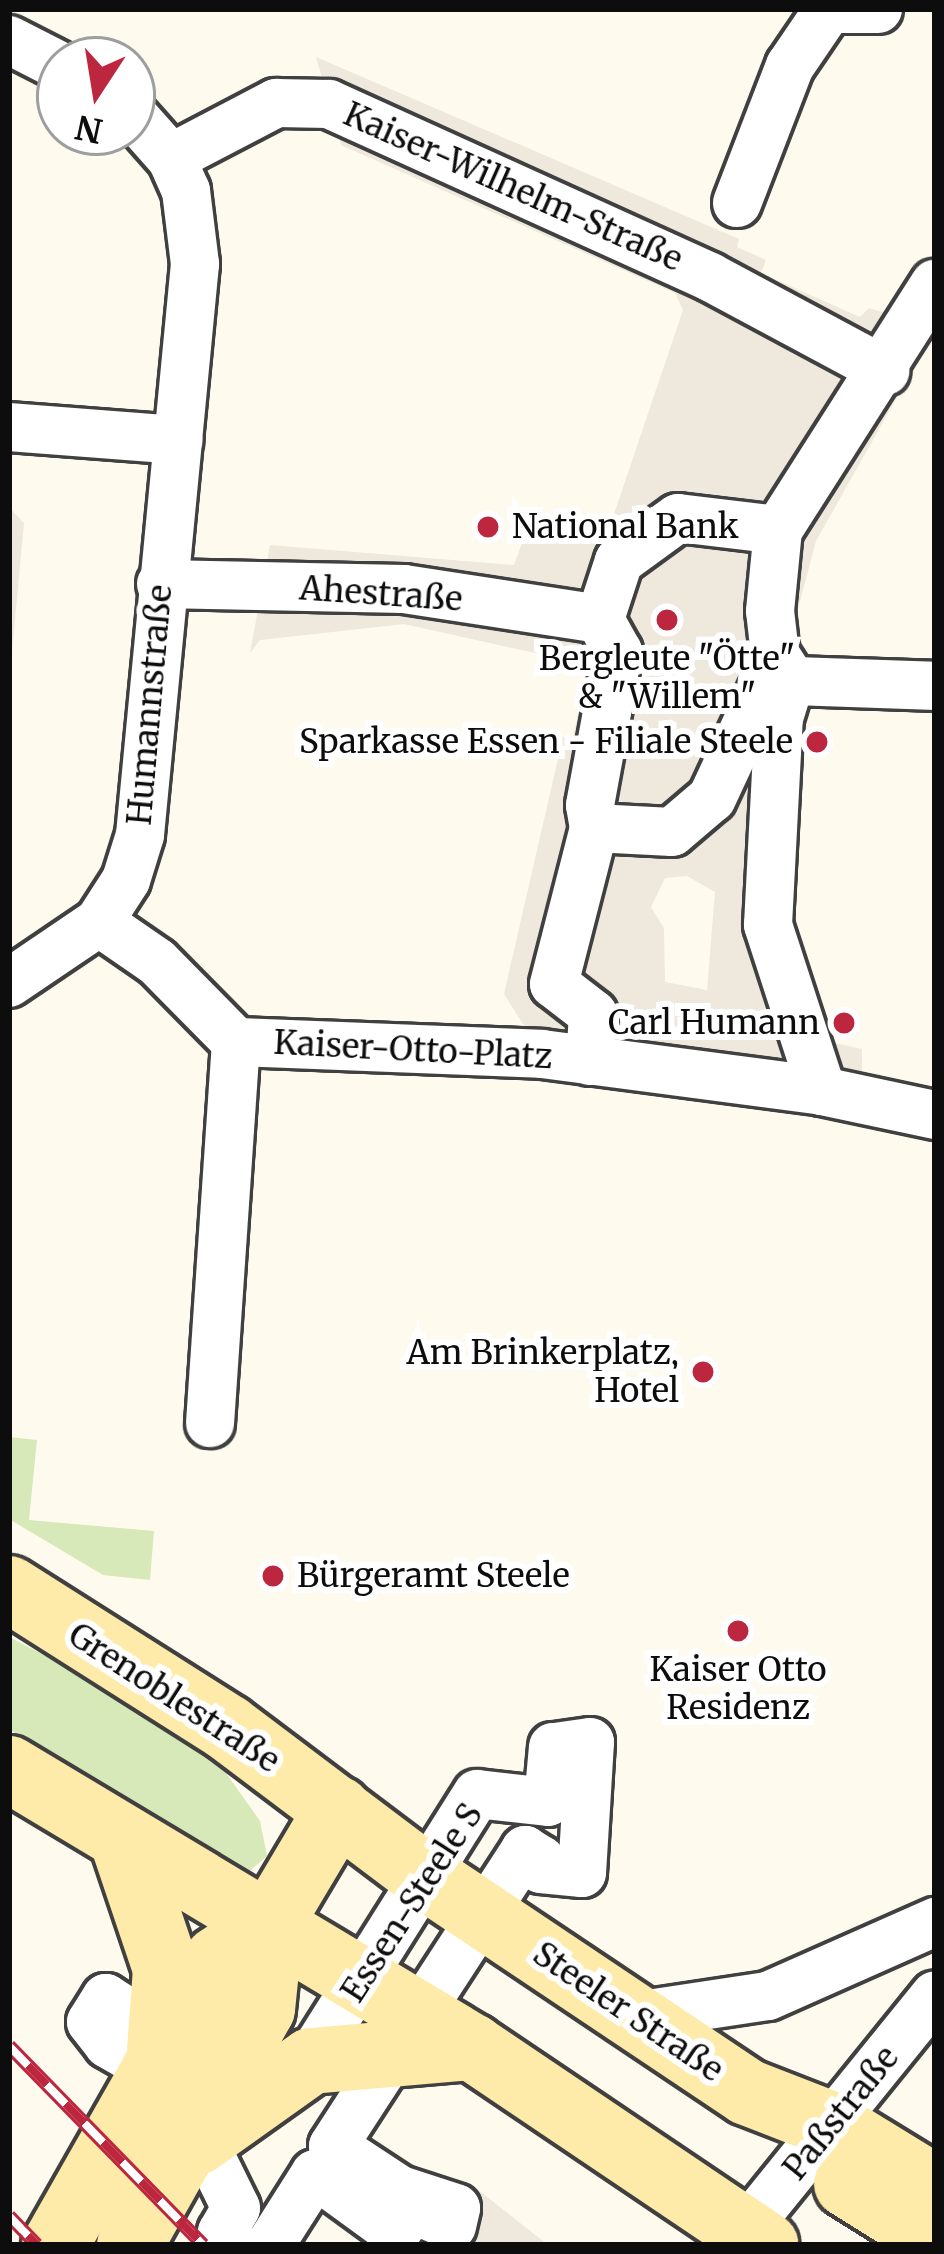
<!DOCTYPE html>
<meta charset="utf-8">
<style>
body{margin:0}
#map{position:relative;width:944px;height:2254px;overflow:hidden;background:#fffaee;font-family:Merriweather,serif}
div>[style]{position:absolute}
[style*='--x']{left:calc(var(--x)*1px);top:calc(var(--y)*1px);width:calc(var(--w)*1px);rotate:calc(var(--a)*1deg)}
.green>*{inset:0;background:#d7e9b8}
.plaza>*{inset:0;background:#eee8dd}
.roads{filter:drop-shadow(3px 0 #404040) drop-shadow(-3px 0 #404040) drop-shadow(0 3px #404040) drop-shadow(0 -3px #404040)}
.street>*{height:48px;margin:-24px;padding:0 24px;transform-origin:24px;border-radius:24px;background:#fff}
.secondary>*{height:66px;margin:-33px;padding:0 33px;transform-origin:33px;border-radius:33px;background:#feebaa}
.rail>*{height:14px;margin-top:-7px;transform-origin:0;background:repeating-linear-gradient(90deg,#fff 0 27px,#bc263f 0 54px);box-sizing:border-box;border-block:3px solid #bc263f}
.dots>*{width:33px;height:33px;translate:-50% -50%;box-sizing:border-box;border:6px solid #fff;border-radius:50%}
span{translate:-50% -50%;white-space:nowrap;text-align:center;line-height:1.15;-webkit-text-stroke:12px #fff;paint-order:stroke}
.street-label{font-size:33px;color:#0d0d0d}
.poi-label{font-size:33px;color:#0d0d0d}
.left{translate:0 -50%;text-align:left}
.right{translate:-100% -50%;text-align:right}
.frame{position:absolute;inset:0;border:12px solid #0d0d0d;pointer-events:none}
.north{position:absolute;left:36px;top:36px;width:120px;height:120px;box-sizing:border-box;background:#fff;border:3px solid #9e9e9e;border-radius:50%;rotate:192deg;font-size:33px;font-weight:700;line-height:48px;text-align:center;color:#0d0d0d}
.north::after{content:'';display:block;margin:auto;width:42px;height:54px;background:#bc263f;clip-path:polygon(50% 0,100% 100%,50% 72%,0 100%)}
</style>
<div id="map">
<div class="green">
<i style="clip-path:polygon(9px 1437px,37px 1440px,29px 1520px,154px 1531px,150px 1580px,103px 1575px,9px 1519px)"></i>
<i style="clip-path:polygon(9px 1637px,133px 1701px,216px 1759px,260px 1821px,267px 1856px,239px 1880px,9px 1729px)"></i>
</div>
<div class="plaza">
<i style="clip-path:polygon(evenodd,316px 57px,739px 239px,737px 247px,766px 260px,761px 273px,860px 317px,869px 308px,895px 316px,931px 337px,816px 541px,795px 620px,781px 902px,816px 1039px,862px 1049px,862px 1101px,542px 1054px,504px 994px,563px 737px,573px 738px,589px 665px,404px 624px,260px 640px,250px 653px,270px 545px,514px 565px,532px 516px,591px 535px,611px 523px,683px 310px,675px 293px,341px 145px,316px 57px,687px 876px,715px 892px,707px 990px,665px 982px,664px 928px,651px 907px,665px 878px,687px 876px)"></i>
<i style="clip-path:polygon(9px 507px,24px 523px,9px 684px)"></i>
<i style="clip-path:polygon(431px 2170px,477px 2189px,548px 2245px,364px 2245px,363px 2228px,403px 2177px)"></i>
</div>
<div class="roads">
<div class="street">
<i style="--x:827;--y:9;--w:51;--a:0"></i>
<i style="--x:9;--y:40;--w:57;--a:27"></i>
<i style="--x:171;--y:158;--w:119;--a:-27.6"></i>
<i style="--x:276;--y:103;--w:53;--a:1.1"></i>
<i style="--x:329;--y:104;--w:418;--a:24.4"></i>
<i style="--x:710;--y:277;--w:199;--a:28.2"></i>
<i style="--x:737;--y:203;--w:147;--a:-68.9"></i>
<i style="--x:790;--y:66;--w:68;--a:-55.8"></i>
<i style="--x:9;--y:427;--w:170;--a:4.4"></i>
<i style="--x:161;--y:584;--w:243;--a:1.2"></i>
<i style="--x:404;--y:589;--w:198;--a:8.7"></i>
<i style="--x:594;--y:828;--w:23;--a:-100"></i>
<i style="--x:590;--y:805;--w:156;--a:-79.6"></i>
<i style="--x:618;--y:652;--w:38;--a:-119"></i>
<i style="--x:600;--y:619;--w:61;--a:-71.9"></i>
<i style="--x:619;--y:561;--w:73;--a:-36.1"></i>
<i style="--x:678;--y:518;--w:101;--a:6.8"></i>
<i style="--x:99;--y:922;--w:70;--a:34.6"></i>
<i style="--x:157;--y:962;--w:112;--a:45.4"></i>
<i style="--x:236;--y:1042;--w:382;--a:93.9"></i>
<i style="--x:9;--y:983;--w:109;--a:-34.1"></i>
<i style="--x:99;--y:922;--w:50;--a:-57.3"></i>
<i style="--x:126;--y:880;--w:47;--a:-72.7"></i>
<i style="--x:140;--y:835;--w:574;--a:-84.5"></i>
<i style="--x:195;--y:264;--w:74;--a:-97"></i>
<i style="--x:186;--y:191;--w:36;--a:-114"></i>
<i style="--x:171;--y:158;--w:59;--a:-131.6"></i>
<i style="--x:236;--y:1042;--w:306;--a:2.2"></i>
<i style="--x:542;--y:1054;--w:282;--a:7.5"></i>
<i style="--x:822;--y:1091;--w:116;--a:12"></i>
<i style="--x:590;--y:1061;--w:47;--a:-86.3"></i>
<i style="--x:593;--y:1014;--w:49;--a:-142.4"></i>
<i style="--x:554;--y:984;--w:161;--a:-75.6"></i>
<i style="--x:594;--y:828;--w:78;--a:2.9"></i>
<i style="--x:672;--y:832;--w:52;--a:-40.4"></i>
<i style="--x:712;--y:798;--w:130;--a:-65"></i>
<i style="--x:767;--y:680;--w:168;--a:2"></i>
<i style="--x:822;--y:1091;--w:175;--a:-108"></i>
<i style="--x:768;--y:925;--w:207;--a:-87"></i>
<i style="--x:779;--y:718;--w:41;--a:-72.9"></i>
<i style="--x:791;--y:679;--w:30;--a:-123"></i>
<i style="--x:775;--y:654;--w:43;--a:-96.6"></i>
<i style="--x:770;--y:611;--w:81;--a:-84.4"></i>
<i style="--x:778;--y:530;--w:292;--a:-57.5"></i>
<i style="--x:635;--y:2016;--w:134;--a:-8.6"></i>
<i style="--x:768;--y:1996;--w:183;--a:-23.9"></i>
<i style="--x:185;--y:2049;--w:94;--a:-147.2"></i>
<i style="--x:106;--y:1998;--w:28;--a:122"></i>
<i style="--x:91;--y:2022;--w:28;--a:52"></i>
<i style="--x:108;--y:2044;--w:76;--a:29.9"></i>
<i style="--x:174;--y:2082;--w:140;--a:63.8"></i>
<i style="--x:236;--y:2208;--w:28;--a:120"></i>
<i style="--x:222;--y:2232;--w:18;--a:45"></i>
<i style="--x:745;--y:2230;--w:302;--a:-51"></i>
<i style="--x:270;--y:2245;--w:84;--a:-57.6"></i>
<i style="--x:315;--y:2174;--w:100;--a:36.1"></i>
<i style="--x:396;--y:2233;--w:29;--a:-56"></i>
<i style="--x:412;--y:2209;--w:43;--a:23"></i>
<i style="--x:452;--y:2226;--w:18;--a:-77"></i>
<i style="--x:456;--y:2208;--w:59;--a:-162.2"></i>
<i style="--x:400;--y:2190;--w:80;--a:-146.7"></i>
<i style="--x:333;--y:2146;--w:353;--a:-57"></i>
<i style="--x:525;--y:1850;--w:19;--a:32"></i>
<i style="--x:541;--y:1860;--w:9;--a:90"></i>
<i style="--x:541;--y:1869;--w:41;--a:5.6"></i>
<i style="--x:582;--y:1873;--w:131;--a:-86.5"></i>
<i style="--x:590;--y:1742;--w:37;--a:172"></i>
<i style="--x:553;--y:1747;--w:55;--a:95.2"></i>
<i style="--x:548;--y:1802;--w:71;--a:-173.6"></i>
<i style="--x:477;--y:1794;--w:339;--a:122.2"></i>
</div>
<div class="secondary">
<i style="--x:9;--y:1589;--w:259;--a:32.4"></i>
<i style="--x:228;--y:1728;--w:248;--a:37"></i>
<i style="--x:426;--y:1877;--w:386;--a:33.8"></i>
<i style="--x:747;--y:2092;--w:91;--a:21.2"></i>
<i style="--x:832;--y:2125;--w:121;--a:31.5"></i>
<i style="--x:9;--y:1769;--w:540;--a:30.98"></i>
<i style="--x:472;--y:2047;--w:354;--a:34"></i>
<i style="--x:123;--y:1841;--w:135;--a:71.4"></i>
<i style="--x:166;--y:1969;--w:81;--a:94.2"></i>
<i style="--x:197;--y:2142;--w:140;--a:-35.4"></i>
<i style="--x:311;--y:2061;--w:162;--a:-5"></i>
<i style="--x:847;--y:2184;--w:104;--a:32"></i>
<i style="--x:55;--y:2245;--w:328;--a:-60.4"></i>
<i style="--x:217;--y:1960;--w:66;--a:-35.1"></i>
<i style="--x:271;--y:1922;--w:131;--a:-59.3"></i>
<i style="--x:130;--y:2245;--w:270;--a:-60.8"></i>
<i style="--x:262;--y:2009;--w:87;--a:-84.1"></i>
</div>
</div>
<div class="rail">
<i style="--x:9;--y:2046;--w:278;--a:45.7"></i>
<i style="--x:9;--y:2216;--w:40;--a:46"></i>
</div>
<div class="dots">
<i style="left:488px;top:527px;background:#bc263f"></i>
<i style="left:667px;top:620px;background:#bc263f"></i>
<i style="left:817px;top:742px;background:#bc263f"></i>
<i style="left:844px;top:1023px;background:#bc263f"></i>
<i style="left:703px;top:1372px;background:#bc263f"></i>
<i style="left:273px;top:1576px;background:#bc263f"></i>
<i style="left:738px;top:1631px;background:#bc263f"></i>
</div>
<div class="street-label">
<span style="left:513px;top:187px;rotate:24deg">Kaiser-Wilhelm-Straße</span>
<span style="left:381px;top:594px;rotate:4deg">Ahestraße</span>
<span style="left:150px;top:705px;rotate:-85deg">Humannstraße</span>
<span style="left:413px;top:1050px;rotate:3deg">Kaiser-Otto-Platz</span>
<span style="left:174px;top:1698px;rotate:33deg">Grenoblestraße</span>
<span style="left:412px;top:1903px;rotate:-57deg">Essen-Steele S</span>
<span style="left:628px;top:2012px;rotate:34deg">Steeler Straße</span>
<span style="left:841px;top:2113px;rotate:-51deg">Paßstraße</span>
</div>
<div class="poi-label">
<span class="left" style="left:512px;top:527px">National Bank</span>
<span style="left:667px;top:678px">Bergleute "Ötte"<br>&amp; "Willem"</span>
<span class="right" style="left:793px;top:742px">Sparkasse Essen - Filiale Steele</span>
<span class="right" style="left:820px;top:1023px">Carl Humann</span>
<span class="right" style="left:679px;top:1372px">Am Brinkerplatz,<br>Hotel</span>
<span class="left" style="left:297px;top:1576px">Bürgeramt Steele</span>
<span style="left:738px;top:1689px">Kaiser Otto<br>Residenz</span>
</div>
<div class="frame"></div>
<div class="north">N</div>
</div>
